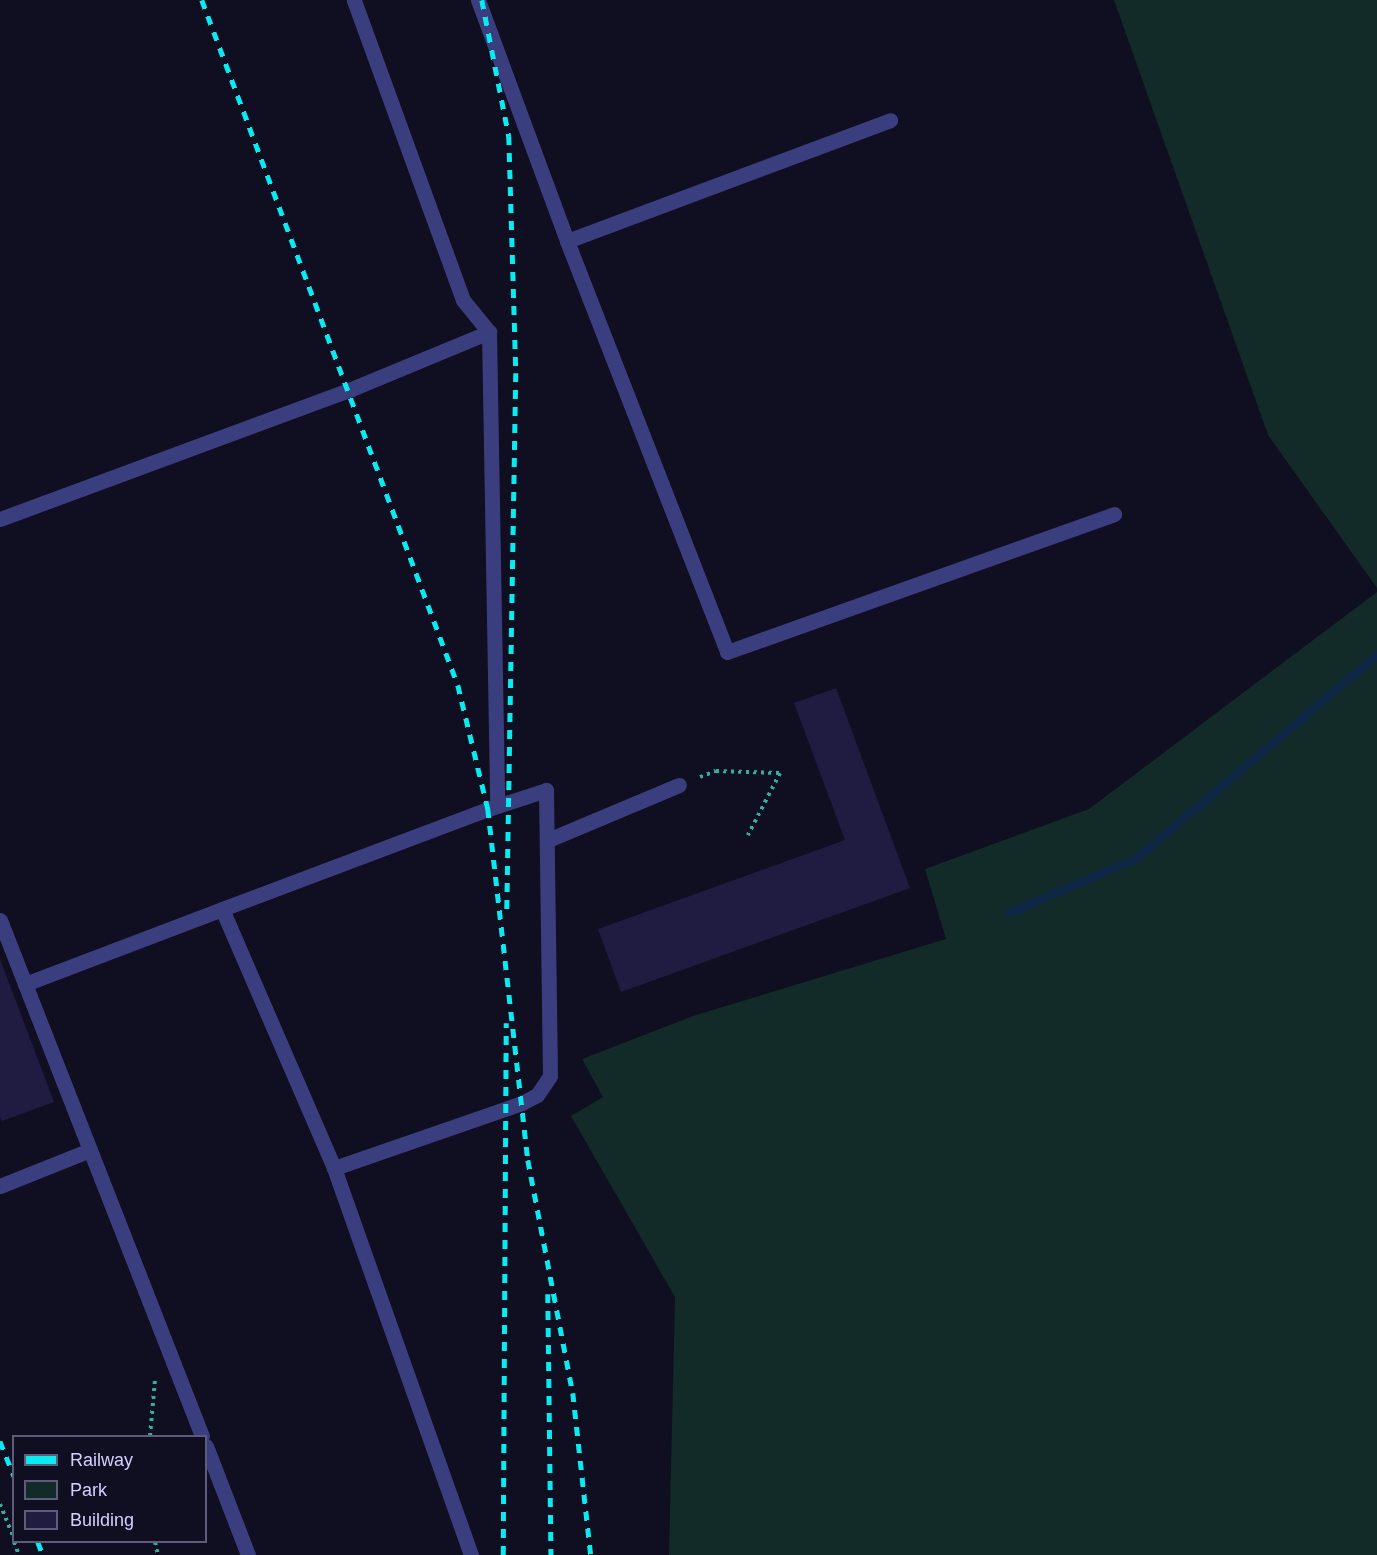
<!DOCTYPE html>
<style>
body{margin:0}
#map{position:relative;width:1377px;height:1555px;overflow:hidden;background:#100e21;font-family:Helvetica,sans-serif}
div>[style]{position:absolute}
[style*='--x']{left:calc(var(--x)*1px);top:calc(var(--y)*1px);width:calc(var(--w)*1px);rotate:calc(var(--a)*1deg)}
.green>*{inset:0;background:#122b28}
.stream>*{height:9px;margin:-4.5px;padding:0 4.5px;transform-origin:4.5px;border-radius:4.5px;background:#0f2745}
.building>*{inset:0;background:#201b41}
.path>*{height:4px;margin-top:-2px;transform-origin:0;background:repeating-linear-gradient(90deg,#33ae9d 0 3px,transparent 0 7.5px)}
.lane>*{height:15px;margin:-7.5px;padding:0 7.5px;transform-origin:7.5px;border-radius:7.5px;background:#3b3e7e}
.rail>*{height:4.5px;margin-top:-2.25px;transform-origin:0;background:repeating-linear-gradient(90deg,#09ebf0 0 9px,transparent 0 17px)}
span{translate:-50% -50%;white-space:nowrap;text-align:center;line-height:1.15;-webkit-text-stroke:6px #100e21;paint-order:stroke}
.legend{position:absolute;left:12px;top:1435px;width:195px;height:108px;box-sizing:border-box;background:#100e21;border:2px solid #5e5c79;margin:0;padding:8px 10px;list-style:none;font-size:18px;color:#d2d0fd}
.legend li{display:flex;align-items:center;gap:12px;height:30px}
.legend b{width:30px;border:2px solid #5e5c79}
</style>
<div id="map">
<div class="green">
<i style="clip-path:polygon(1114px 0,1377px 0,1377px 588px,1268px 435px)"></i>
<i style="clip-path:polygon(1377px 592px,1377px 1555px,669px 1555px,675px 1297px,571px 1116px,603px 1097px,582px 1059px,693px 1016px,946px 939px,925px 869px,1089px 809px)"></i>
</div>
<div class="stream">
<i style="--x:1010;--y:912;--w:137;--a:-23.2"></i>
<i style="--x:1136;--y:858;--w:316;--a:-40.2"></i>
</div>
<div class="building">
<i style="clip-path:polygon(836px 688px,910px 888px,621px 992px,598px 929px,845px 840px,794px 703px)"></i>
<i style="clip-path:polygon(0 959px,54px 1102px,2px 1121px,0 1117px)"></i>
</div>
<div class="path">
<i style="--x:700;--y:777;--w:17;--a:-21"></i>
<i style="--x:716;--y:771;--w:64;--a:1.8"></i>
<i style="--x:780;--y:773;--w:70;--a:117.3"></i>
<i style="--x:150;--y:1436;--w:56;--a:-84.9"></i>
<i style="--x:0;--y:1504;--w:38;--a:68"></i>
<i style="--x:14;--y:1542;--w:14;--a:69"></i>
<i style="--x:155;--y:1542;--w:13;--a:77"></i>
</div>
<div class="lane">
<i style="--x:478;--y:0;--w:257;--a:69.7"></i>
<i style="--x:567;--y:241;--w:441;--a:68.7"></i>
<i style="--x:727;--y:652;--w:411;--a:-19.6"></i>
<i style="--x:567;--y:241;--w:345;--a:-20.5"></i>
<i style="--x:489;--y:332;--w:474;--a:89"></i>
<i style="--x:0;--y:519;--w:372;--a:-20.3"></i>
<i style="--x:349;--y:390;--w:152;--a:-22.5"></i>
<i style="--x:489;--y:332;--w:41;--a:-129.1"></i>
<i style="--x:463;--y:300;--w:319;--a:-110"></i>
<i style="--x:548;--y:840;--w:142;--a:-22.8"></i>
<i style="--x:222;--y:909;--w:284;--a:-20.6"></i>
<i style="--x:488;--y:809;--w:61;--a:-18.1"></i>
<i style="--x:546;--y:790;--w:286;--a:89.2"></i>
<i style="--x:550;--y:1076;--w:23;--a:124"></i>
<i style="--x:537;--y:1095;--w:17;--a:152"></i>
<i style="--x:522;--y:1103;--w:199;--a:160.9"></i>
<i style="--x:0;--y:920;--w:554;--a:68.62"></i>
<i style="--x:25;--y:984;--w:211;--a:-20.8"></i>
<i style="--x:222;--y:909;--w:282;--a:66.6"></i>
<i style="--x:334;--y:1168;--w:411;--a:70.5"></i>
<i style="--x:0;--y:1186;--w:97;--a:-21.8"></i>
<i style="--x:206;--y:1446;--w:117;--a:68.9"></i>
</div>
<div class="rail">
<i style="--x:202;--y:0;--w:731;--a:69.51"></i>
<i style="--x:458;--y:685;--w:128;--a:76.4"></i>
<i style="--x:488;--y:809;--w:353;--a:83.5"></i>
<i style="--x:528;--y:1160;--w:237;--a:79.1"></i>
<i style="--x:573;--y:1393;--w:163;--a:83.7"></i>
<i style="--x:482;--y:0;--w:139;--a:78.8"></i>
<i style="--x:509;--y:136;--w:237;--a:88.3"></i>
<i style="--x:516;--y:373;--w:539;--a:90.96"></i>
<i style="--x:548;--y:1294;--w:261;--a:89.3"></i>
<i style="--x:0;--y:1441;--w:38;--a:68"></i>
<i style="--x:38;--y:1542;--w:14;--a:69"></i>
<i style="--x:503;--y:1555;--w:532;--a:-89.68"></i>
</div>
<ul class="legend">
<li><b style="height:8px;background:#09ebf0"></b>Railway</li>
<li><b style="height:16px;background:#122b28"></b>Park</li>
<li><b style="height:16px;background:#201b41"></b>Building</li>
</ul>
</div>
